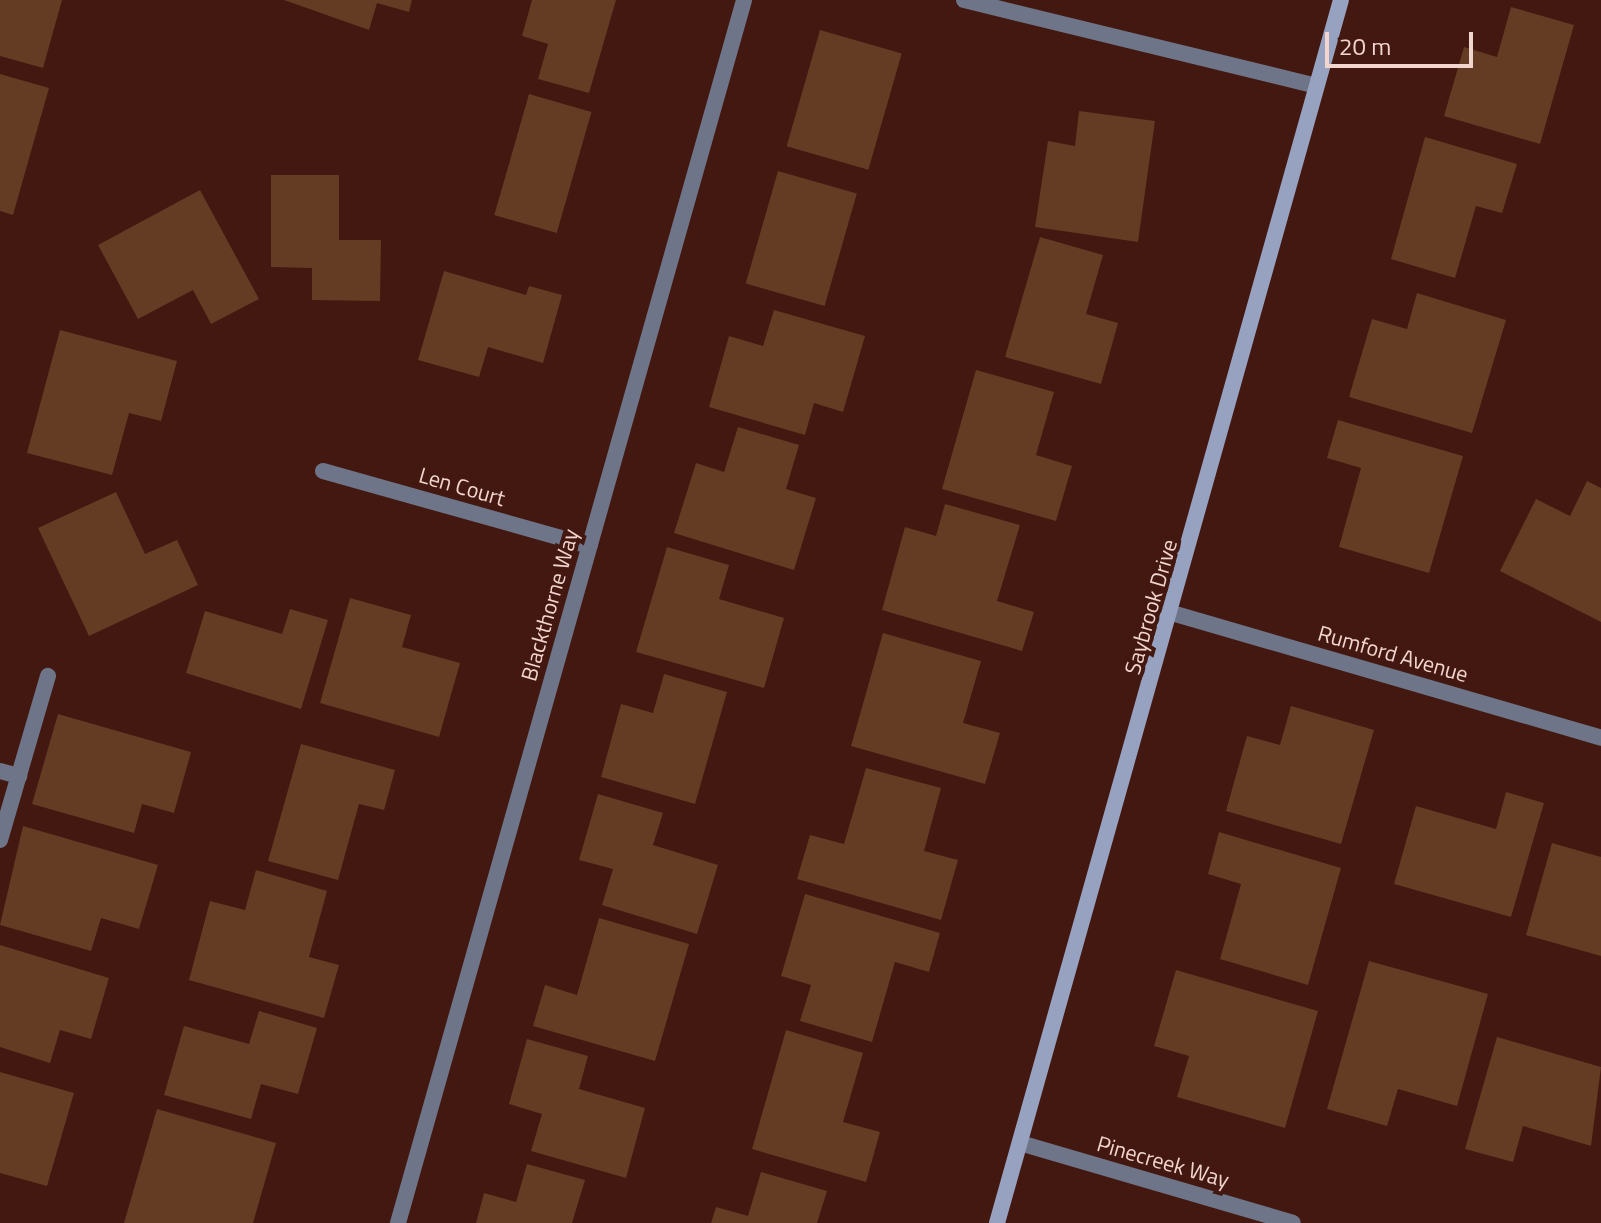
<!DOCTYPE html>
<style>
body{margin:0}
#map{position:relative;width:1601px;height:1223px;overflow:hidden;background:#421811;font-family:"Titillium Web",sans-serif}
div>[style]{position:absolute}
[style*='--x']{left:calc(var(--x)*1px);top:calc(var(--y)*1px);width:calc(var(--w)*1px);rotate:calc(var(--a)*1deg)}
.building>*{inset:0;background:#643b23;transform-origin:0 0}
.street>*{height:16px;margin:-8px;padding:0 8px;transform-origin:8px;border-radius:8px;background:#6e7588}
.secondary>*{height:16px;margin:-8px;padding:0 8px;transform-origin:8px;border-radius:8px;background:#97a1c0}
span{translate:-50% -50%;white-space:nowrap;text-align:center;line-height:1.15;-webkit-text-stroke:8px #421811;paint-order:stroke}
.street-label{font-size:22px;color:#f2d5cf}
.scale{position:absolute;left:1325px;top:32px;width:148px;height:36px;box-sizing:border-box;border:4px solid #f2d5cf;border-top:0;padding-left:10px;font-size:24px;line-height:28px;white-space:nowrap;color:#f2d5cf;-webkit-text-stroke:6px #421811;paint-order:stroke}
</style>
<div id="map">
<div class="building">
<i style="clip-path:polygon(0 0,62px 0,43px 68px,0 56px)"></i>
<i style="clip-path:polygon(284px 0,412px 0,409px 12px,377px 3px,369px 30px)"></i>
<i style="clip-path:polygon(532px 0,616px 0,589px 93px,538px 79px,548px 44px,522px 36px)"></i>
<i style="clip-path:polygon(1511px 7px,1574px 25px,1540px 144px,1444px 116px,1464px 47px,1497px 57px)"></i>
<i style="left:820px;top:30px;width:85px;height:121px;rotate:16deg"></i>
<i style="clip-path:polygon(0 74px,49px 88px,13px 215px,0 211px)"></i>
<i style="left:529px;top:94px;width:65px;height:126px;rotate:16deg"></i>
<i style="clip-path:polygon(1079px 111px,1155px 121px,1138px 242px,1035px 227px,1048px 141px,1075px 146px)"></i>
<i style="clip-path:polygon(1425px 137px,1517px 164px,1502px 213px,1476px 206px,1455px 278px,1391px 259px)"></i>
<i style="left:778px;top:171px;width:82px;height:117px;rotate:16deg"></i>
<i style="clip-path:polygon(271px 175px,339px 175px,339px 240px,381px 240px,380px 301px,312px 300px,312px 268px,271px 267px)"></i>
<i style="clip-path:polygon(200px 190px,259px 299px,211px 324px,193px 290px,138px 319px,98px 245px)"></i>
<i style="clip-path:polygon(1040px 237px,1103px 255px,1086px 314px,1118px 323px,1101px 384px,1005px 357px)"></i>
<i style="clip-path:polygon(444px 271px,526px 295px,529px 286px,562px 295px,543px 363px,488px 347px,479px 377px,418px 360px)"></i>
<i style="clip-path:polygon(1417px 293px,1506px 320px,1472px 433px,1349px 397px,1372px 319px,1407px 329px)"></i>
<i style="clip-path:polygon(774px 310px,865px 336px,843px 412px,814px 403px,805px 435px,709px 407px,729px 336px,763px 346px)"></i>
<i style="clip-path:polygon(60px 330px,177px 361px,161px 421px,129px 413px,112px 475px,27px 453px)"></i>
<i style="clip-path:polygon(976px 370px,1054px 392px,1036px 455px,1072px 466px,1056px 521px,942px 489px)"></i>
<i style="clip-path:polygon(1338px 420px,1463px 456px,1429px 573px,1339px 547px,1361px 468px,1327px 458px)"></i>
<i style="clip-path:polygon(738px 427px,799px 445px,786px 489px,816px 498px,794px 570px,674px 533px,696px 463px,724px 472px)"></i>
<i style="clip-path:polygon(1587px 481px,1601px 488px,1601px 622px,1500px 571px,1536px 499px,1570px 516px)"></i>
<i style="clip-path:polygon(116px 492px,145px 554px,177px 540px,198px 585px,89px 636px,38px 528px)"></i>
<i style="clip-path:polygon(945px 504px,1020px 525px,997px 601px,1034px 612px,1022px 651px,882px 610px,905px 527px,936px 536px)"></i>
<i style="clip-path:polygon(667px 547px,729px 565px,719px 599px,784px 618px,764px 688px,636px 652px)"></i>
<i style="clip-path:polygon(350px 598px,411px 615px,402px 647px,460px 663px,439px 737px,320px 703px)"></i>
<i style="clip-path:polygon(290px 609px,328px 620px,301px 709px,186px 673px,205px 611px,282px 634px)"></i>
<i style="clip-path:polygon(883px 633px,981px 661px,963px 723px,1000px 733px,985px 784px,851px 746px)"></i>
<i style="clip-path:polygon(664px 674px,727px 692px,695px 804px,601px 777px,621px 704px,653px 713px)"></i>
<i style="clip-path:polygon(1291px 706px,1374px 730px,1341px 844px,1226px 811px,1247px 736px,1280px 745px)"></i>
<i style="clip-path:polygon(58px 714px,191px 752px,174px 813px,142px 804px,134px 833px,32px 804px)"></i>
<i style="clip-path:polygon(301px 744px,395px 770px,384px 810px,359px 804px,338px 880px,268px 861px)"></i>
<i style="clip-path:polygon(866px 768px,941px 788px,924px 851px,958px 860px,941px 920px,797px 879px,810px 835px,844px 844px)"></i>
<i style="clip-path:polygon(1506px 792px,1544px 803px,1511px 917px,1394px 884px,1416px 806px,1496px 829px)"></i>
<i style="clip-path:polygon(598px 794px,663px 813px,653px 845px,718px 865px,697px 934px,602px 905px,613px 869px,579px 860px)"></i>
<i style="clip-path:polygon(23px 826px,158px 865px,139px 929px,101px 918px,91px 951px,0 925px)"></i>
<i style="clip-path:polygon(1219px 832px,1341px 868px,1308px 985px,1220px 959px,1241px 884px,1208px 874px)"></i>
<i style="clip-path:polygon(1552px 843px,1601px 857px,1601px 956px,1526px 935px)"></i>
<i style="clip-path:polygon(256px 870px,327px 891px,309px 957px,339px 965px,324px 1018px,189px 980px,210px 901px,245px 910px)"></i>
<i style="clip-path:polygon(805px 894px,940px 933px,929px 972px,895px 962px,872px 1042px,800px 1021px,811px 985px,781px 976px)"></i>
<i style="clip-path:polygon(599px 918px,689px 944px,655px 1061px,533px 1026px,545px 985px,577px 995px)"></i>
<i style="clip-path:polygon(0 945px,109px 978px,91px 1039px,60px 1030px,50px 1063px,0 1047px)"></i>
<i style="clip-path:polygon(1369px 961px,1488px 994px,1457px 1106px,1398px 1089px,1387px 1126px,1327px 1109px)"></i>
<i style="clip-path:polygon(1176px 970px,1318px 1011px,1285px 1128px,1177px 1097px,1189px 1056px,1154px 1046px)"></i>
<i style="clip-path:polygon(259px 1011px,317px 1028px,298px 1094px,261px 1084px,251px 1119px,164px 1095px,184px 1026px,249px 1044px)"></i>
<i style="clip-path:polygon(786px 1030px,863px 1053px,843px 1122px,880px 1132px,866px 1182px,752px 1149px)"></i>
<i style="clip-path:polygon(1497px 1037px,1601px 1067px,1591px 1146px,1523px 1126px,1513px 1162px,1465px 1149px)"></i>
<i style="clip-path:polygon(527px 1039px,588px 1056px,579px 1089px,645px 1108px,626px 1178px,531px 1151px,542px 1114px,509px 1104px)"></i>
<i style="clip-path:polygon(0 1072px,74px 1093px,47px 1186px,0 1173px)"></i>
<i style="clip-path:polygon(157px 1109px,276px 1143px,253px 1223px,124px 1223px)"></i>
<i style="clip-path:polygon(527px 1164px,585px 1180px,572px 1223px,476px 1223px,484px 1193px,516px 1202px)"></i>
<i style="clip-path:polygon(761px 1172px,827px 1191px,817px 1223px,711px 1223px,716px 1207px,748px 1216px)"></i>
</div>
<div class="street">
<i style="--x:964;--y:0;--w:362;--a:13.7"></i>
<i style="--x:323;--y:471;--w:277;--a:15.7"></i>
<i style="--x:1172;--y:613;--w:447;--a:16.2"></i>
<i style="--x:0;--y:771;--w:20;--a:15"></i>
<i style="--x:0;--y:840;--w:171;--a:-73.7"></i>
<i style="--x:1020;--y:1143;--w:284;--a:16.3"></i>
<i style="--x:398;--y:1223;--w:1271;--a:-74.2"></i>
</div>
<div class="secondary">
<i style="--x:997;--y:1223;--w:1270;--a:-74.29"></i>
</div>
<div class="street-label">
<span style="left:462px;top:487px;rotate:16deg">Len Court</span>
<span style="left:550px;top:605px;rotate:-74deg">Blackthorne Way</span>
<span style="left:1151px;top:607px;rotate:-74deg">Saybrook Drive</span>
<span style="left:1393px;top:654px;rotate:16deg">Rumford Avenue</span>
<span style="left:1163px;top:1162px;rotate:16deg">Pinecreek Way</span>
</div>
<div class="scale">20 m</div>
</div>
